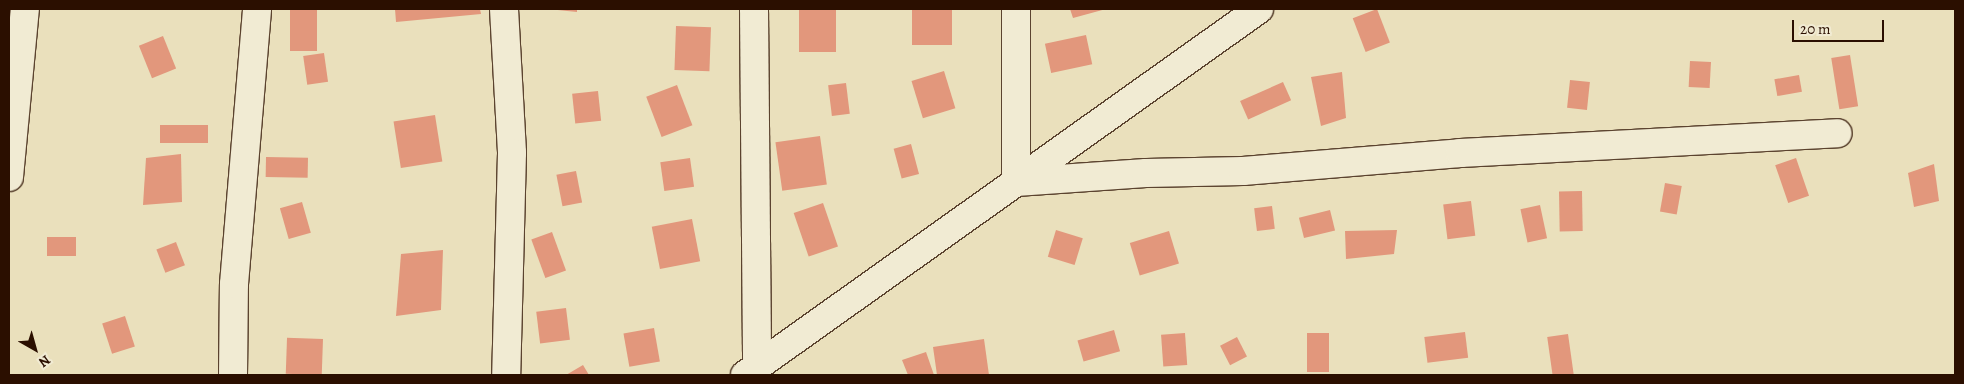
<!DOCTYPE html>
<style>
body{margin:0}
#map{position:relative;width:1964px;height:384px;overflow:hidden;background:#eae0bc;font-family:Alegreya,serif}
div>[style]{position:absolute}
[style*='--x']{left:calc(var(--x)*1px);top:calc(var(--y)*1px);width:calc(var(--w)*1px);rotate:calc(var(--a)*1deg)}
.building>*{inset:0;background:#e2977c;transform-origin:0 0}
.roads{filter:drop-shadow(1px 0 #5b432f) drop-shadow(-1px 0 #5b432f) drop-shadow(0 1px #5b432f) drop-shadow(0 -1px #5b432f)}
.minor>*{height:28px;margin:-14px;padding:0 14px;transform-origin:14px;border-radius:14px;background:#f1ebd3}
span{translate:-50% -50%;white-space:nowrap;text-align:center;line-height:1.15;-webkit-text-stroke:4.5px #f1ebd3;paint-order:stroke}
.frame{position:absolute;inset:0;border:10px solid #2b0f00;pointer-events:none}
.north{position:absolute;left:10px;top:324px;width:50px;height:50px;-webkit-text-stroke:4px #f1ebd3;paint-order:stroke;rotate:142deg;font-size:14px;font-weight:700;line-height:20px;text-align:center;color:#2b0f00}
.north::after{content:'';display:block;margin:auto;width:18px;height:22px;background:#2b0f00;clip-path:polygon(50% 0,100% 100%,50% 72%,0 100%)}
.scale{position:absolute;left:1792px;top:20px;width:92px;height:22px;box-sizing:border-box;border:2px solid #2b0f00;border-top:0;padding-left:6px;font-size:15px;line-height:18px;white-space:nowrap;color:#2b0f00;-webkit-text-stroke:4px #f1ebd3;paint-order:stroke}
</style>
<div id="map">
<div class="building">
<i style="left:290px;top:9px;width:27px;height:42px"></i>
<i style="clip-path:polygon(395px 9px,480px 9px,481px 14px,396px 22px)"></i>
<i style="clip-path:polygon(548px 9px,577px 9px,577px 12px)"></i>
<i style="left:799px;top:9px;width:37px;height:43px"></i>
<i style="left:912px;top:9px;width:40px;height:36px"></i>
<i style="clip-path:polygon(1070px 9px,1106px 9px,1073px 18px)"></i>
<i style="left:1377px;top:9px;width:36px;height:26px;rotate:69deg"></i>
<i style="left:676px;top:26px;width:35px;height:44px;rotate:2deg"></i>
<i style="left:1086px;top:35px;width:30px;height:42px;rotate:78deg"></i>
<i style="left:163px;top:36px;width:35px;height:26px;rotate:68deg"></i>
<i style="left:324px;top:53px;width:29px;height:21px;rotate:82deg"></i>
<i style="left:1850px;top:55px;width:52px;height:19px;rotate:81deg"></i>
<i style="left:1690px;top:61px;width:21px;height:26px;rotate:3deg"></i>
<i style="left:944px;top:71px;width:39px;height:34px;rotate:73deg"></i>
<i style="clip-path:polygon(1342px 72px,1346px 118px,1321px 126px,1311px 77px)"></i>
<i style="left:1799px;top:75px;width:17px;height:25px;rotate:80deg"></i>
<i style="left:1570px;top:80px;width:20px;height:28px;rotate:6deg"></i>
<i style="left:1283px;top:82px;width:20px;height:47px;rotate:66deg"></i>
<i style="left:846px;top:83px;width:31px;height:18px;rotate:83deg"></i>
<i style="left:677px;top:85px;width:43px;height:33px;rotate:69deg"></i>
<i style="left:598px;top:91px;width:30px;height:26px;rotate:84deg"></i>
<i style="left:435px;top:115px;width:47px;height:42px;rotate:81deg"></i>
<i style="left:208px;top:125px;width:18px;height:48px;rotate:90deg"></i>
<i style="left:820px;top:136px;width:49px;height:45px;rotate:82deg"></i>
<i style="left:911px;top:144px;width:31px;height:18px;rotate:75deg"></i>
<i style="clip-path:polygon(181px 154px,182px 202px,143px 205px,146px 158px)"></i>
<i style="left:266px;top:157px;width:42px;height:20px;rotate:1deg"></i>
<i style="left:690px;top:158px;width:29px;height:30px;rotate:82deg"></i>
<i style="left:1796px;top:158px;width:40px;height:22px;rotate:71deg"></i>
<i style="clip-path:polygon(1934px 164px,1939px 201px,1914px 207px,1908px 173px)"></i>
<i style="left:576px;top:171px;width:32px;height:20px;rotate:79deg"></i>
<i style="left:1665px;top:183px;width:17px;height:29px;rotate:10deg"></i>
<i style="left:1582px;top:191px;width:40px;height:23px;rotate:89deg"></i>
<i style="left:1471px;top:201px;width:35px;height:28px;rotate:83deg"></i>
<i style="left:302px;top:202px;width:32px;height:23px;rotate:74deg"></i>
<i style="left:823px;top:203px;width:46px;height:31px;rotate:71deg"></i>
<i style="left:1540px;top:205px;width:34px;height:20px;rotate:78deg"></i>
<i style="left:1272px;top:206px;width:23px;height:18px;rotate:83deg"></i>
<i style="left:1330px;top:210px;width:21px;height:32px;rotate:76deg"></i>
<i style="left:692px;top:219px;width:43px;height:41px;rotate:79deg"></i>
<i style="left:1056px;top:230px;width:28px;height:28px;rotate:17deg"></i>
<i style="clip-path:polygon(1397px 230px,1394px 254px,1346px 259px,1345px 231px)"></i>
<i style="left:1169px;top:231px;width:34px;height:41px;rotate:73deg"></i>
<i style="left:552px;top:232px;width:41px;height:22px;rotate:70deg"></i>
<i style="left:47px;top:237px;width:29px;height:19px"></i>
<i style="left:176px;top:242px;width:25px;height:21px;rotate:69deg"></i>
<i style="clip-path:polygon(443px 250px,441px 310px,396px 316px,401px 254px)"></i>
<i style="left:566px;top:308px;width:32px;height:30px;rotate:83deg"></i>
<i style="left:125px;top:316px;width:32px;height:24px;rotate:72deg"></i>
<i style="left:654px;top:328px;width:34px;height:31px;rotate:80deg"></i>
<i style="left:1114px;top:330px;width:22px;height:38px;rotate:74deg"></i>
<i style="left:1465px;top:332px;width:26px;height:41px;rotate:83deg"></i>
<i style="left:1185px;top:333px;width:32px;height:24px;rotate:86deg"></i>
<i style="left:1329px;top:333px;width:39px;height:22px;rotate:90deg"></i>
<i style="left:1568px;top:334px;width:41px;height:21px;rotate:82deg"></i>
<i style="left:1237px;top:337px;width:22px;height:19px;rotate:63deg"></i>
<i style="left:323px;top:339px;width:36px;height:36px;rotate:92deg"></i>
<i style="clip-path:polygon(984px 339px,989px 375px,937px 375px,933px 347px)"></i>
<i style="clip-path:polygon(926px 352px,934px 375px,908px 375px,902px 360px)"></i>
<i style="clip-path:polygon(583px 365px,589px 375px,566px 375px)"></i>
</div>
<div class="roads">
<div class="minor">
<i style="--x:504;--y:9;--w:144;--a:86.8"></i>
<i style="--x:512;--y:153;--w:222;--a:91.5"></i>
<i style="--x:754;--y:9;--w:357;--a:89.5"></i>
<i style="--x:1016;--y:9;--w:173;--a:90"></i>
<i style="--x:1016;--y:182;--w:130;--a:-4"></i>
<i style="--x:1146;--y:173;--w:97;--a:-1.2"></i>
<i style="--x:1243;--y:171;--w:218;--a:-4.7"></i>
<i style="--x:1460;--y:153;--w:378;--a:-3"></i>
<i style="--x:9;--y:177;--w:169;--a:-84.6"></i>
<i style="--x:233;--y:375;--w:91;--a:-89.4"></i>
<i style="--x:234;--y:284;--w:276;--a:-85.2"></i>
<i style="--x:745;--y:375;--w:631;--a:-35.45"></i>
</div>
</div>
<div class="frame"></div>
<div class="north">N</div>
<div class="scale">20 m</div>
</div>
